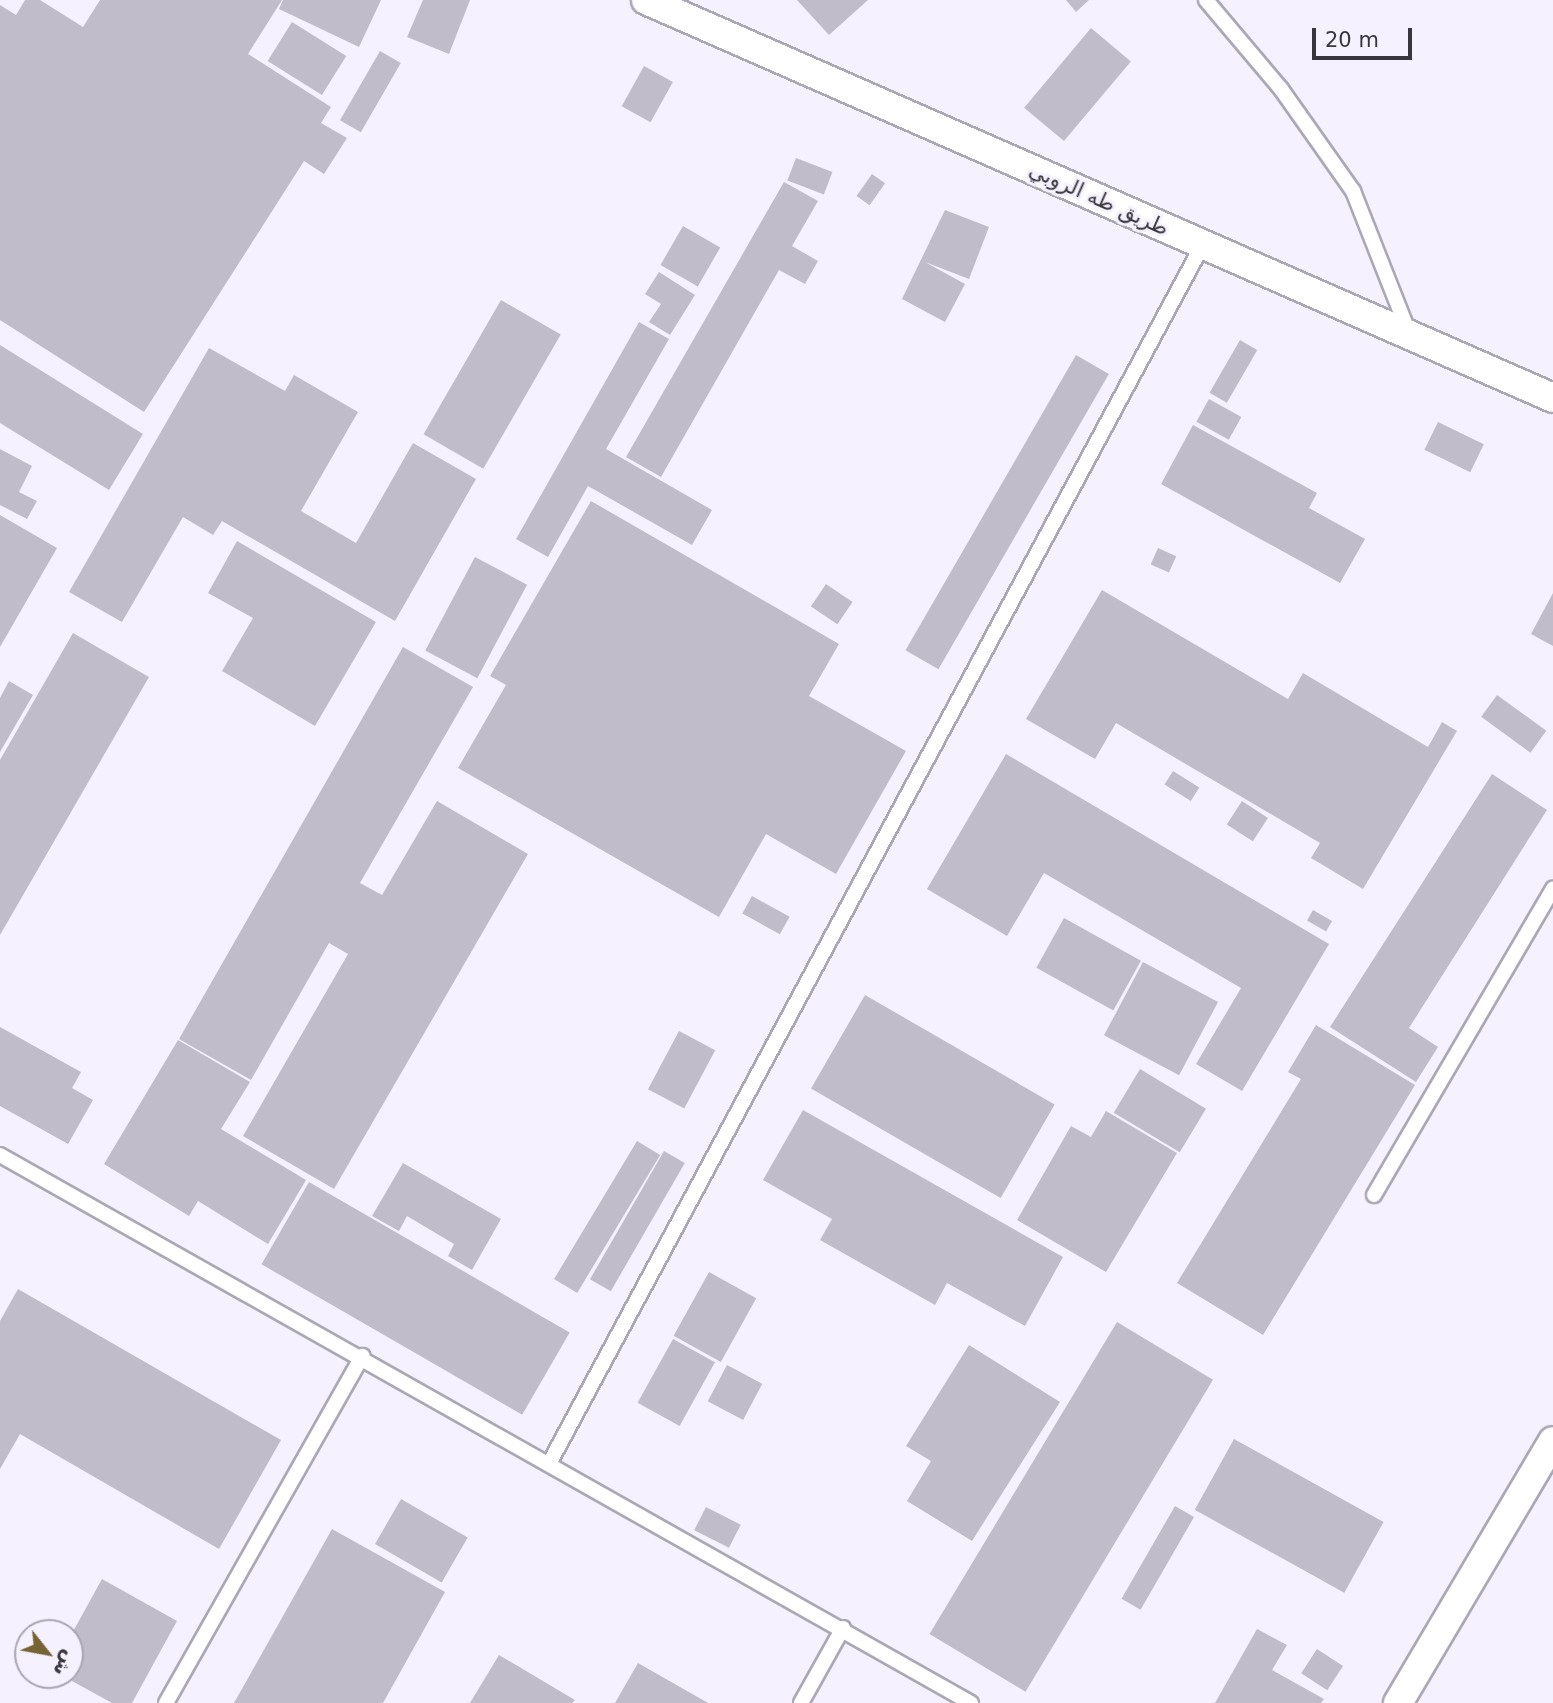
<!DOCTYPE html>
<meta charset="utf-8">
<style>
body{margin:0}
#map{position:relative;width:1553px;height:1703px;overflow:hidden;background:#f5f1ff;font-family:"DejaVu Sans",Cairo,sans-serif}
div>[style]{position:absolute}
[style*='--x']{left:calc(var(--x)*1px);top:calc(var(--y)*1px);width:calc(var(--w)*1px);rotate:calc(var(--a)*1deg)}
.building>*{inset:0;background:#c0bcca;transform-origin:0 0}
.roads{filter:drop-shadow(2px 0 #aba8b5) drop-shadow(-2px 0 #aba8b5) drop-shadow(0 2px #aba8b5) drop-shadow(0 -2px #aba8b5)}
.service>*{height:14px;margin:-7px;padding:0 7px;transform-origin:7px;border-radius:7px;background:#fff}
.minor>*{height:28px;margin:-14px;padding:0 14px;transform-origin:14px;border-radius:14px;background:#fff}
span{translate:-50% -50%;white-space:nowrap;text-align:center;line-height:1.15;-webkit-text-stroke:6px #f5f1ff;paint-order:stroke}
.street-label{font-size:21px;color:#38363c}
.north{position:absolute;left:14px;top:1619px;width:70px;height:70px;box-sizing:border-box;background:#f5f1ff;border:2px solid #a9a6b1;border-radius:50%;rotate:121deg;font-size:19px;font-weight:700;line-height:28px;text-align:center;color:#38363c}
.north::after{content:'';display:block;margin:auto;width:24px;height:32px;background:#766332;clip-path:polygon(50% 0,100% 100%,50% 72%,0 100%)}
.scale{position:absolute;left:1312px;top:28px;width:100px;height:32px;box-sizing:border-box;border:4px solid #38363c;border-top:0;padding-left:9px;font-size:21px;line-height:24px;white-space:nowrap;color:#38363c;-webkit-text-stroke:5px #f5f1ff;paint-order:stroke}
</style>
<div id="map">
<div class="building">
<i style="clip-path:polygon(25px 0,40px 0,83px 27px,100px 0,282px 0,248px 54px,331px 107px,321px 123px,347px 138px,324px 174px,304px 161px,144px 412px,0 320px,0 5px,16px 15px)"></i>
<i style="clip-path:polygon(283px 0,381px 0,359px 47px,279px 9px)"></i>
<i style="clip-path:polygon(423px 0,470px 0,449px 54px,407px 37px)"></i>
<i style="clip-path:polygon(797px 0,868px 0,829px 35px)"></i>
<i style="clip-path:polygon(1066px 0,1089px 0,1076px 12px)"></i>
<i style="left:292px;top:22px;width:64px;height:46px;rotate:32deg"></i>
<i style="left:1091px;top:28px;width:52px;height:104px;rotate:40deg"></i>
<i style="left:380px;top:51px;width:24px;height:80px;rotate:30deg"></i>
<i style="left:644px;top:66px;width:33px;height:46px;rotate:29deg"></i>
<i style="left:796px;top:158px;width:39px;height:24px;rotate:21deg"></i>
<i style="left:872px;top:174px;width:16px;height:27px;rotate:35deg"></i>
<i style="clip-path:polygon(784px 182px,818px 201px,792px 246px,818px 261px,805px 284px,779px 270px,661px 477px,626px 457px)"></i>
<i style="clip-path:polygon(945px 210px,989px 227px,969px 279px,925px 262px,965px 284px,945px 322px,902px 299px)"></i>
<i style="left:683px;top:226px;width:43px;height:45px;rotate:30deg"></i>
<i style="clip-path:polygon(659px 272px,695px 295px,670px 335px,649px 322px,661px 304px,645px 294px)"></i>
<i style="left:501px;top:300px;width:69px;height:155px;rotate:30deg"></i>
<i style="clip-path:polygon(639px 322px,669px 339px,606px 449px,712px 510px,692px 545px,588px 486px,548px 557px,516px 539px)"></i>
<i style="left:1240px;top:340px;width:20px;height:61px;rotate:30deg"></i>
<i style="clip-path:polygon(0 345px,143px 434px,109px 490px,0 423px)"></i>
<i style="clip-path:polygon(209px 348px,285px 391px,294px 375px,358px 412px,301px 511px,356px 543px,413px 443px,476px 479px,395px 621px,222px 521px,213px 535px,183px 517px,122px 622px,69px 592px)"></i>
<i style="left:1076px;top:355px;width:38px;height:341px;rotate:30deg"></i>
<i style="left:1209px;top:399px;width:37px;height:26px;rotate:29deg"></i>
<i style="left:1438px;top:422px;width:51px;height:31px;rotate:26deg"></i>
<i style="clip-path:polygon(1193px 425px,1317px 493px,1309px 508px,1365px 539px,1340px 583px,1161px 484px)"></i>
<i style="clip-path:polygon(0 449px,32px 466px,19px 492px,37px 501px,27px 519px,0 505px)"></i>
<i style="clip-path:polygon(591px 501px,839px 644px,809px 696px,906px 751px,836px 874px,766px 834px,719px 917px,458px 768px,506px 685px,490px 676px)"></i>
<i style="clip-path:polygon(0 515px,57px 548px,0 647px)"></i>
<i style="clip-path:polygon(237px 541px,376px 622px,315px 726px,222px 671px,253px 618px,208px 593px)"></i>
<i style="left:1158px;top:548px;width:20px;height:18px;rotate:24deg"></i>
<i style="left:475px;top:557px;width:59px;height:106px;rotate:28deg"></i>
<i style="left:826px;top:584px;width:32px;height:27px;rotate:34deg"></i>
<i style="clip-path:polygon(1102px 590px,1288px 699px,1303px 673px,1428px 747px,1442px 722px,1457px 731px,1363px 889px,1311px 858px,1320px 843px,1116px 723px,1095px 759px,1026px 719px)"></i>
<i style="clip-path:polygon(1553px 593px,1553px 646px,1531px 634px)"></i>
<i style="clip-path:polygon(73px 633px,149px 677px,0 935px,0 760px)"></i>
<i style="clip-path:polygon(403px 647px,473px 687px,360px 883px,382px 895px,437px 801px,528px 854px,334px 1189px,243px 1136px,348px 954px,329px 943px,251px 1080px,179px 1039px)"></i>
<i style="clip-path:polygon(9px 681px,33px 695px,0 752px,0 698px)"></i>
<i style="left:1497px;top:695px;width:61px;height:27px;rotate:36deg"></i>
<i style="clip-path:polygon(1006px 754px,1329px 944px,1242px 1091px,1196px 1064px,1241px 988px,1044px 873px,1007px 936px,927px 889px)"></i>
<i style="left:1173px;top:771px;width:31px;height:16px;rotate:32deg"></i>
<i style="clip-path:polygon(1492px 774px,1547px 810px,1409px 1028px,1438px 1047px,1416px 1082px,1330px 1027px)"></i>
<i style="left:1242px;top:801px;width:31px;height:28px;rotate:33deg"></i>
<i style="left:752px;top:896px;width:43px;height:20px;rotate:29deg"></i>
<i style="left:1313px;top:910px;width:22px;height:12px;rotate:30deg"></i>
<i style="left:1064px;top:918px;width:88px;height:57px;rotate:29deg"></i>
<i style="left:1143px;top:962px;width:85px;height:83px;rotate:28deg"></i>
<i style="left:865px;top:995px;width:219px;height:108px;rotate:30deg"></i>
<i style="clip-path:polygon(1316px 1025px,1415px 1085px,1263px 1335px,1177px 1283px,1301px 1079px,1288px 1072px)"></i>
<i style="clip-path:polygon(0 1027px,81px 1072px,72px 1088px,93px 1100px,68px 1144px,0 1106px)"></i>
<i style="left:679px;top:1031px;width:41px;height:66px;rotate:28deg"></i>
<i style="clip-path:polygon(178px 1040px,250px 1082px,221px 1129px,306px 1180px,268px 1244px,198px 1201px,189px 1216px,104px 1164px)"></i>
<i style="left:1140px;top:1069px;width:77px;height:51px;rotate:31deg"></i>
<i style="clip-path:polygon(803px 1110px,1063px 1257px,1025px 1326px,947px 1283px,935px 1305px,820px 1240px,832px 1219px,763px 1180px)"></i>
<i style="clip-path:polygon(1106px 1111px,1177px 1153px,1106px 1272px,1017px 1220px,1071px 1126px,1091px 1137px)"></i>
<i style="left:637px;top:1141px;width:27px;height:161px;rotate:31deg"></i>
<i style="left:664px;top:1151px;width:24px;height:148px;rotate:30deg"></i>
<i style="clip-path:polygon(403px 1163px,501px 1219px,472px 1270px,448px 1256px,454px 1244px,407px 1216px,399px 1231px,372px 1216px)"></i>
<i style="left:309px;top:1182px;width:301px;height:95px;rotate:30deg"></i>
<i style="left:709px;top:1272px;width:54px;height:73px;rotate:29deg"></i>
<i style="clip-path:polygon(18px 1289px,281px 1440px,219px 1549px,20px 1434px,0 1469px,0 1321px)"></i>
<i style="left:1117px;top:1322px;width:112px;height:364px;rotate:31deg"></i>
<i style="left:673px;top:1339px;width:48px;height:73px;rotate:29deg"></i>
<i style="clip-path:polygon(969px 1345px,1060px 1402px,972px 1541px,907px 1501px,931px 1461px,906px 1446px)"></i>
<i style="left:727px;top:1365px;width:40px;height:41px;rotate:28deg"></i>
<i style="left:1234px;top:1439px;width:171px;height:81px;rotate:29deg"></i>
<i style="left:401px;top:1499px;width:77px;height:52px;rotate:30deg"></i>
<i style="left:1175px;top:1506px;width:22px;height:107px;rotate:30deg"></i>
<i style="left:706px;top:1507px;width:39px;height:26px;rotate:27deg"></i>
<i style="clip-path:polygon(332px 1529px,445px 1592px,383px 1703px,234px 1703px)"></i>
<i style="clip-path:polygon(102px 1579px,177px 1621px,132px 1703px,112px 1703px,61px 1675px,70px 1675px,70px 1637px)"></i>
<i style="clip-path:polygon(1257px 1629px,1287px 1645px,1272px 1670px,1324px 1699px,1321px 1703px,1215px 1703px)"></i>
<i style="left:1317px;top:1649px;width:31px;height:29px;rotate:33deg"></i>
<i style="clip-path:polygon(499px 1655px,575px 1700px,572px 1703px,470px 1703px)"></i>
<i style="clip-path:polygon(638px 1663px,708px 1703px,615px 1703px)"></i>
</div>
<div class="roads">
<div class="service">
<i style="--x:1206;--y:0;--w:116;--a:49.9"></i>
<i style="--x:1281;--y:89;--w:125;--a:54.8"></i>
<i style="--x:1353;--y:191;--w:153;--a:68.5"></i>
<i style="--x:0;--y:1155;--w:1115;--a:29.44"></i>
<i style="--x:1374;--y:1195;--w:355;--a:-59.7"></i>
<i style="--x:550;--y:1462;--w:1382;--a:-61.8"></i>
<i style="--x:166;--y:1703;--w:399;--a:-60.5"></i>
<i style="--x:801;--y:1703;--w:86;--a:-60.8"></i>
</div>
<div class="minor">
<i style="--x:646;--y:0;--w:990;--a:23.69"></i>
<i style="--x:1398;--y:1703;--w:304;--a:-59.4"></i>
</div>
</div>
<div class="street-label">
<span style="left:1099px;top:199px;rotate:24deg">طريق طه الروبي</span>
</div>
<div class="north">ش</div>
<div class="scale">20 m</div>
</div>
